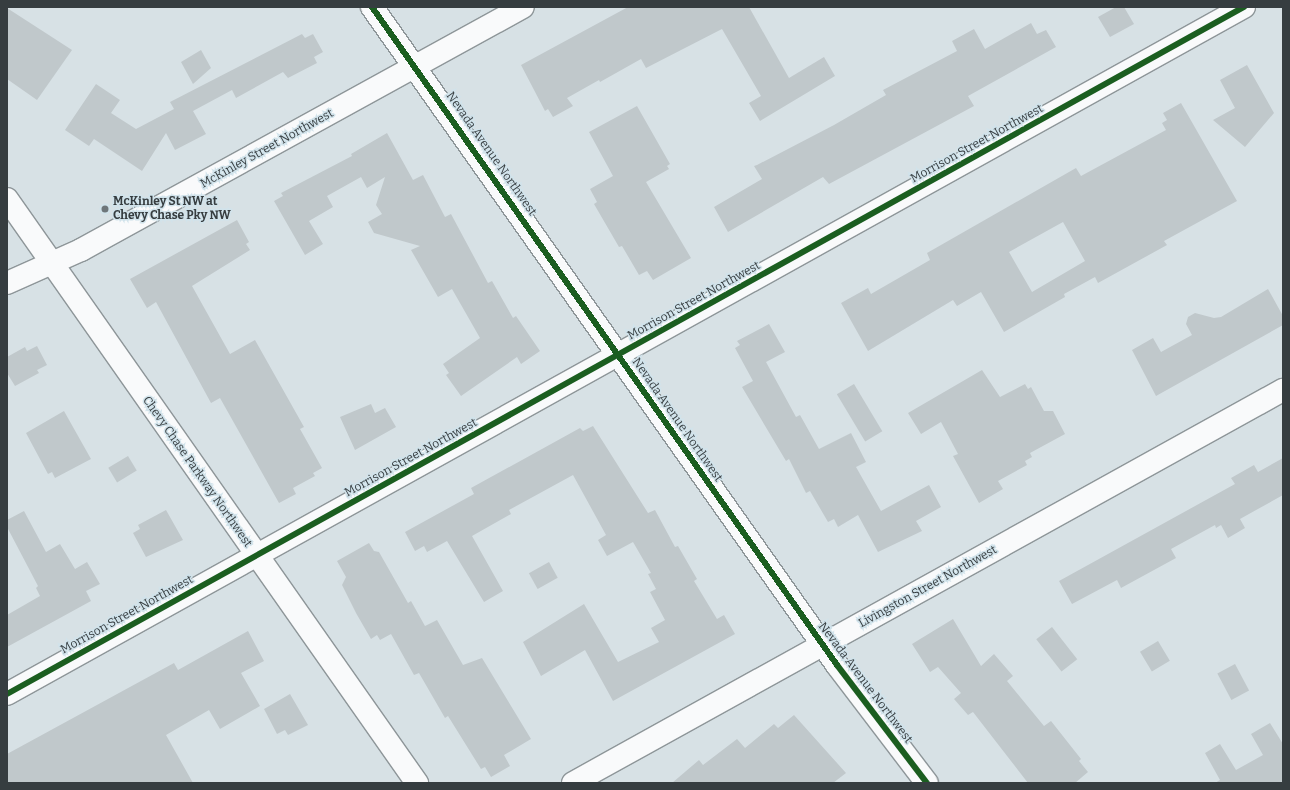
<!DOCTYPE html>
<style>
body{margin:0}
#map{position:relative;width:1290px;height:790px;overflow:hidden;background:#d7e1e5;font-family:Bitter,serif}
div>[style]{position:absolute}
[style*='--x']{left:calc(var(--x)*1px);top:calc(var(--y)*1px);width:calc(var(--w)*1px);rotate:calc(var(--a)*1deg)}
.building>*{inset:0;background:#c0c8cb;transform-origin:0 0}
.roads{filter:drop-shadow(1px 0 #8e9699) drop-shadow(-1px 0 #8e9699) drop-shadow(0 1px #8e9699) drop-shadow(0 -1px #8e9699)}
.minor>*{height:22px;margin:-11px;padding:0 11px;transform-origin:11px;border-radius:11px;background:#f9fafb}
.cycleway>*{height:6px;margin:-3px;padding:0 3px;transform-origin:3px;border-radius:3px;background:#1b5e20}
.dots>*{width:11px;height:11px;translate:-50% -50%;box-sizing:border-box;border:2px solid #d1e3eb;border-radius:50%}
span{translate:-50% -50%;white-space:nowrap;text-align:center;line-height:1.15;-webkit-text-stroke:3px #d1e3eb;paint-order:stroke}
.street-label{font-size:12px;color:#363d40}
.poi-label{font-size:12px;color:#363d40;font-weight:700}
.left{translate:0 -50%;text-align:left}
.frame{position:absolute;inset:0;border:8px solid #363d40;pointer-events:none}
</style>
<div id="map">
<div class="building">
<i style="clip-path:polygon(628px 7px,749px 7px,789px 78px,824px 57px,835px 76px,760px 121px,749px 103px,761px 96px,722px 29px,646px 68px,641px 59px,600px 82px,599px 80px,567px 98px,573px 106px,553px 117px,548px 109px,545px 111px,521px 65px)"></i>
<i style="clip-path:polygon(1116px 7px,1124px 7px,1134px 24px,1110px 37px,1098px 17px)"></i>
<i style="clip-path:polygon(7px 8px,72px 50px,37px 100px,7px 79px)"></i>
<i style="clip-path:polygon(1031px 23px,1037px 34px,1046px 30px,1056px 47px,968px 96px,974px 106px,829px 184px,823px 177px,728px 232px,714px 207px,762px 179px,754px 166px,757px 165px,834px 125px,886px 95px,883px 90px,957px 51px,952px 41px,974px 29px,985px 49px)"></i>
<i style="clip-path:polygon(302px 34px,305px 38px,313px 34px,323px 52px,314px 57px,317px 63px,288px 78px,283px 72px,236px 98px,232px 90px,193px 111px,206px 134px,175px 150px,166px 133px,142px 171px,94px 139px,89px 146px,65px 130px,96px 84px,120px 100px,111px 113px,136px 129px,174px 109px,170px 102px)"></i>
<i style="clip-path:polygon(201px 50px,211px 68px,193px 84px,181px 62px)"></i>
<i style="clip-path:polygon(1247px 65px,1274px 113px,1245px 147px,1213px 120px,1235px 108px,1220px 80px)"></i>
<i style="clip-path:polygon(evenodd,1181px 103px,1237px 201px,1164px 241px,1167px 245px,1098px 283px,1095px 277px,1064px 294px,1065px 297px,1004px 332px,981px 292px,957px 306px,953px 300px,868px 351px,841px 303px,868px 288px,871px 294px,930px 260px,927px 253px,1076px 168px,1081px 176px,1166px 130px,1162px 123px,1167px 120px,1163px 113px,1181px 103px,1063px 222px,1085px 261px,1032px 292px,1009px 252px,1063px 222px)"></i>
<i style="clip-path:polygon(637px 106px,670px 164px,667px 166px,669px 169px,646px 182px,691px 258px,653px 280px,647px 271px,639px 275px,622px 246px,619px 247px,594px 204px,597px 202px,590px 189px,613px 176px,589px 132px)"></i>
<i style="clip-path:polygon(387px 133px,413px 180px,423px 175px,445px 217px,451px 214px,488px 283px,492px 281px,513px 318px,516px 316px,540px 351px,521px 364px,517px 357px,461px 396px,446px 375px,449px 373px,443px 364px,480px 338px,452px 289px,438px 297px,411px 250px,420px 246px,374px 233px,368px 222px,382px 214px,376px 205px,385px 177px,367px 188px,361px 177px,327px 196px,333px 207px,309px 221px,323px 244px,305px 255px,274px 201px,283px 196px,281px 193px,352px 156px,351px 154px)"></i>
<i style="clip-path:polygon(237px 220px,249px 242px,246px 244px,250px 250px,192px 286px,230px 354px,255px 340px,304px 427px,300px 429px,322px 468px,313px 473px,315px 476px,293px 488px,296px 494px,279px 503px,220px 398px,211px 403px,156px 302px,147px 308px,130px 279px)"></i>
<i style="clip-path:polygon(1268px 289px,1283px 316px,1283px 325px,1156px 396px,1132px 350px,1153px 338px,1161px 352px,1192px 335px,1186px 324px,1188px 317px,1195px 313px,1214px 318px,1221px 317px)"></i>
<i style="clip-path:polygon(769px 324px,785px 352px,766px 362px,796px 417px,800px 415px,819px 449px,851px 433px,866px 462px,856px 467px,881px 511px,929px 485px,941px 507px,916px 521px,922px 531px,878px 552px,858px 515px,838px 527px,834px 519px,828px 522px,810px 491px,806px 493px,789px 459px,786px 461px,742px 387px,753px 381px,735px 348px,740px 345px,737px 341px)"></i>
<i style="clip-path:polygon(37px 346px,47px 365px,37px 370px,39px 373px,15px 386px,7px 373px,7px 357px,25px 347px,27px 351px)"></i>
<i style="clip-path:polygon(982px 370px,1000px 397px,1025px 384px,1028px 389px,1031px 387px,1044px 411px,1053px 411px,1065px 434px,1030px 453px,1032px 457px,1025px 461px,1027px 465px,998px 481px,1003px 489px,979px 503px,953px 456px,958px 454px,941px 422px,921px 434px,908px 413px)"></i>
<i style="left:854px;top:384px;width:55px;height:20px;rotate:59deg"></i>
<i style="clip-path:polygon(371px 404px,375px 413px,385px 408px,396px 427px,355px 450px,340px 417px)"></i>
<i style="clip-path:polygon(64px 411px,91px 459px,55px 478px,52px 472px,48px 474px,26px 433px)"></i>
<i style="clip-path:polygon(593px 426px,648px 513px,655px 510px,675px 547px,678px 546px,697px 579px,694px 581px,717px 619px,724px 615px,735px 634px,613px 701px,585px 650px,541px 676px,523px 642px,584px 604px,618px 662px,659px 642px,651px 628px,665px 620px,650px 592px,656px 589px,648px 574px,651px 573px,633px 542px,607px 556px,598px 540px,606px 535px,573px 475px,509px 510px,511px 514px,472px 536px,503px 591px,484px 602px,447px 541px,427px 552px,424px 546px,415px 551px,405px 532px,474px 494px,471px 488px,580px 428px,583px 431px)"></i>
<i style="left:128px;top:456px;width:17px;height:23px;rotate:59deg"></i>
<i style="clip-path:polygon(1283px 458px,1283px 495px,1240px 519px,1245px 528px,1228px 538px,1221px 525px,1216px 528px,1215px 525px,1171px 549px,1176px 558px,1121px 588px,1117px 580px,1072px 604px,1059px 581px,1235px 484px,1231px 478px,1254px 465px,1258px 472px)"></i>
<i style="clip-path:polygon(166px 510px,183px 540px,146px 557px,133px 533px,140px 529px,138px 525px)"></i>
<i style="clip-path:polygon(24px 511px,46px 552px,60px 544px,75px 569px,87px 562px,100px 584px,86px 591px,91px 601px,7px 647px,7px 615px,40px 596px,36px 588px,38px 586px,7px 527px,7px 520px)"></i>
<i style="clip-path:polygon(369px 543px,374px 551px,379px 552px,408px 603px,411px 601px,425px 626px,437px 620px,463px 665px,482px 658px,531px 739px,504px 755px,510px 766px,491px 777px,485px 767px,481px 769px,448px 716px,445px 718px,419px 673px,414px 675px,391px 634px,380px 640px,377px 635px,371px 639px,356px 613px,342px 585px,346px 577px,337px 561px)"></i>
<i style="left:549px;top:562px;width:18px;height:23px;rotate:61deg"></i>
<i style="clip-path:polygon(953px 619px,981px 666px,994px 654px,1013px 676px,1007px 681px,1044px 726px,1051px 721px,1081px 759px,1079px 761px,1088px 772px,1075px 783px,1028px 783px,973px 712px,968px 715px,954px 699px,961px 693px,938px 667px,930px 672px,912px 644px)"></i>
<i style="left:1052px;top:627px;width:41px;height:20px;rotate:52deg"></i>
<i style="clip-path:polygon(248px 631px,264px 661px,241px 673px,260px 706px,220px 729px,209px 710px,166px 735px,193px 783px,7px 783px,7px 754px,174px 663px,178px 670px)"></i>
<i style="left:1158px;top:641px;width:23px;height:21px;rotate:59deg"></i>
<i style="left:1235px;top:664px;width:30px;height:20px;rotate:62deg"></i>
<i style="clip-path:polygon(290px 694px,308px 725px,288px 735px,285px 730px,277px 734px,264px 709px)"></i>
<i style="clip-path:polygon(794px 715px,846px 773px,833px 783px,672px 783px,699px 760px,703px 765px,737px 739px,745px 748px,774px 724px,778px 728px)"></i>
<i style="clip-path:polygon(1270px 723px,1283px 744px,1283px 783px,1215px 783px,1220px 780px,1205px 753px,1220px 744px,1236px 770px,1263px 755px,1251px 734px)"></i>
</div>
<div class="roads">
<div class="minor">
<i style="--x:372;--y:7;--w:806;--a:54.75"></i>
<i style="--x:837;--y:665;--w:148;--a:52.7"></i>
<i style="--x:7;--y:199;--w:714;--a:54.93"></i>
<i style="--x:7;--y:283;--w:81;--a:-24"></i>
<i style="--x:81;--y:250;--w:504;--a:-28.8"></i>
<i style="--x:7;--y:694;--w:1415;--a:-29.05"></i>
<i style="--x:573;--y:783;--w:812;--a:-28.97"></i>
</div>
</div>
<div class="cycleway">
<i style="--x:372;--y:7;--w:806;--a:54.75"></i>
<i style="--x:837;--y:665;--w:148;--a:52.7"></i>
<i style="--x:7;--y:694;--w:1415;--a:-29.05"></i>
</div>
<div class="dots">
<i style="left:105px;top:209px;background:#6e767a"></i>
</div>
<div class="street-label">
<span style="left:977px;top:144px;rotate:-29deg">Morrison Street Northwest</span>
<span style="left:267px;top:149px;rotate:-29deg">McKinley Street Northwest</span>
<span style="left:491px;top:154px;rotate:55deg">Nevada Avenue Northwest</span>
<span style="left:694px;top:301px;rotate:-29deg">Morrison Street Northwest</span>
<span style="left:677px;top:420px;rotate:55deg">Nevada Avenue Northwest</span>
<span style="left:411px;top:458px;rotate:-29deg">Morrison Street Northwest</span>
<span style="left:197px;top:472px;rotate:55deg">Chevy Chase Parkway Northwest</span>
<span style="left:928px;top:587px;rotate:-29deg">Livingston Street Northwest</span>
<span style="left:127px;top:615px;rotate:-29deg">Morrison Street Northwest</span>
<span style="left:865px;top:683px;rotate:53deg">Nevada Avenue Northwest</span>
</div>
<div class="poi-label">
<span class="left" style="left:113px;top:209px">McKinley St NW at<br>Chevy Chase Pky NW</span>
</div>
<div class="frame"></div>
</div>
